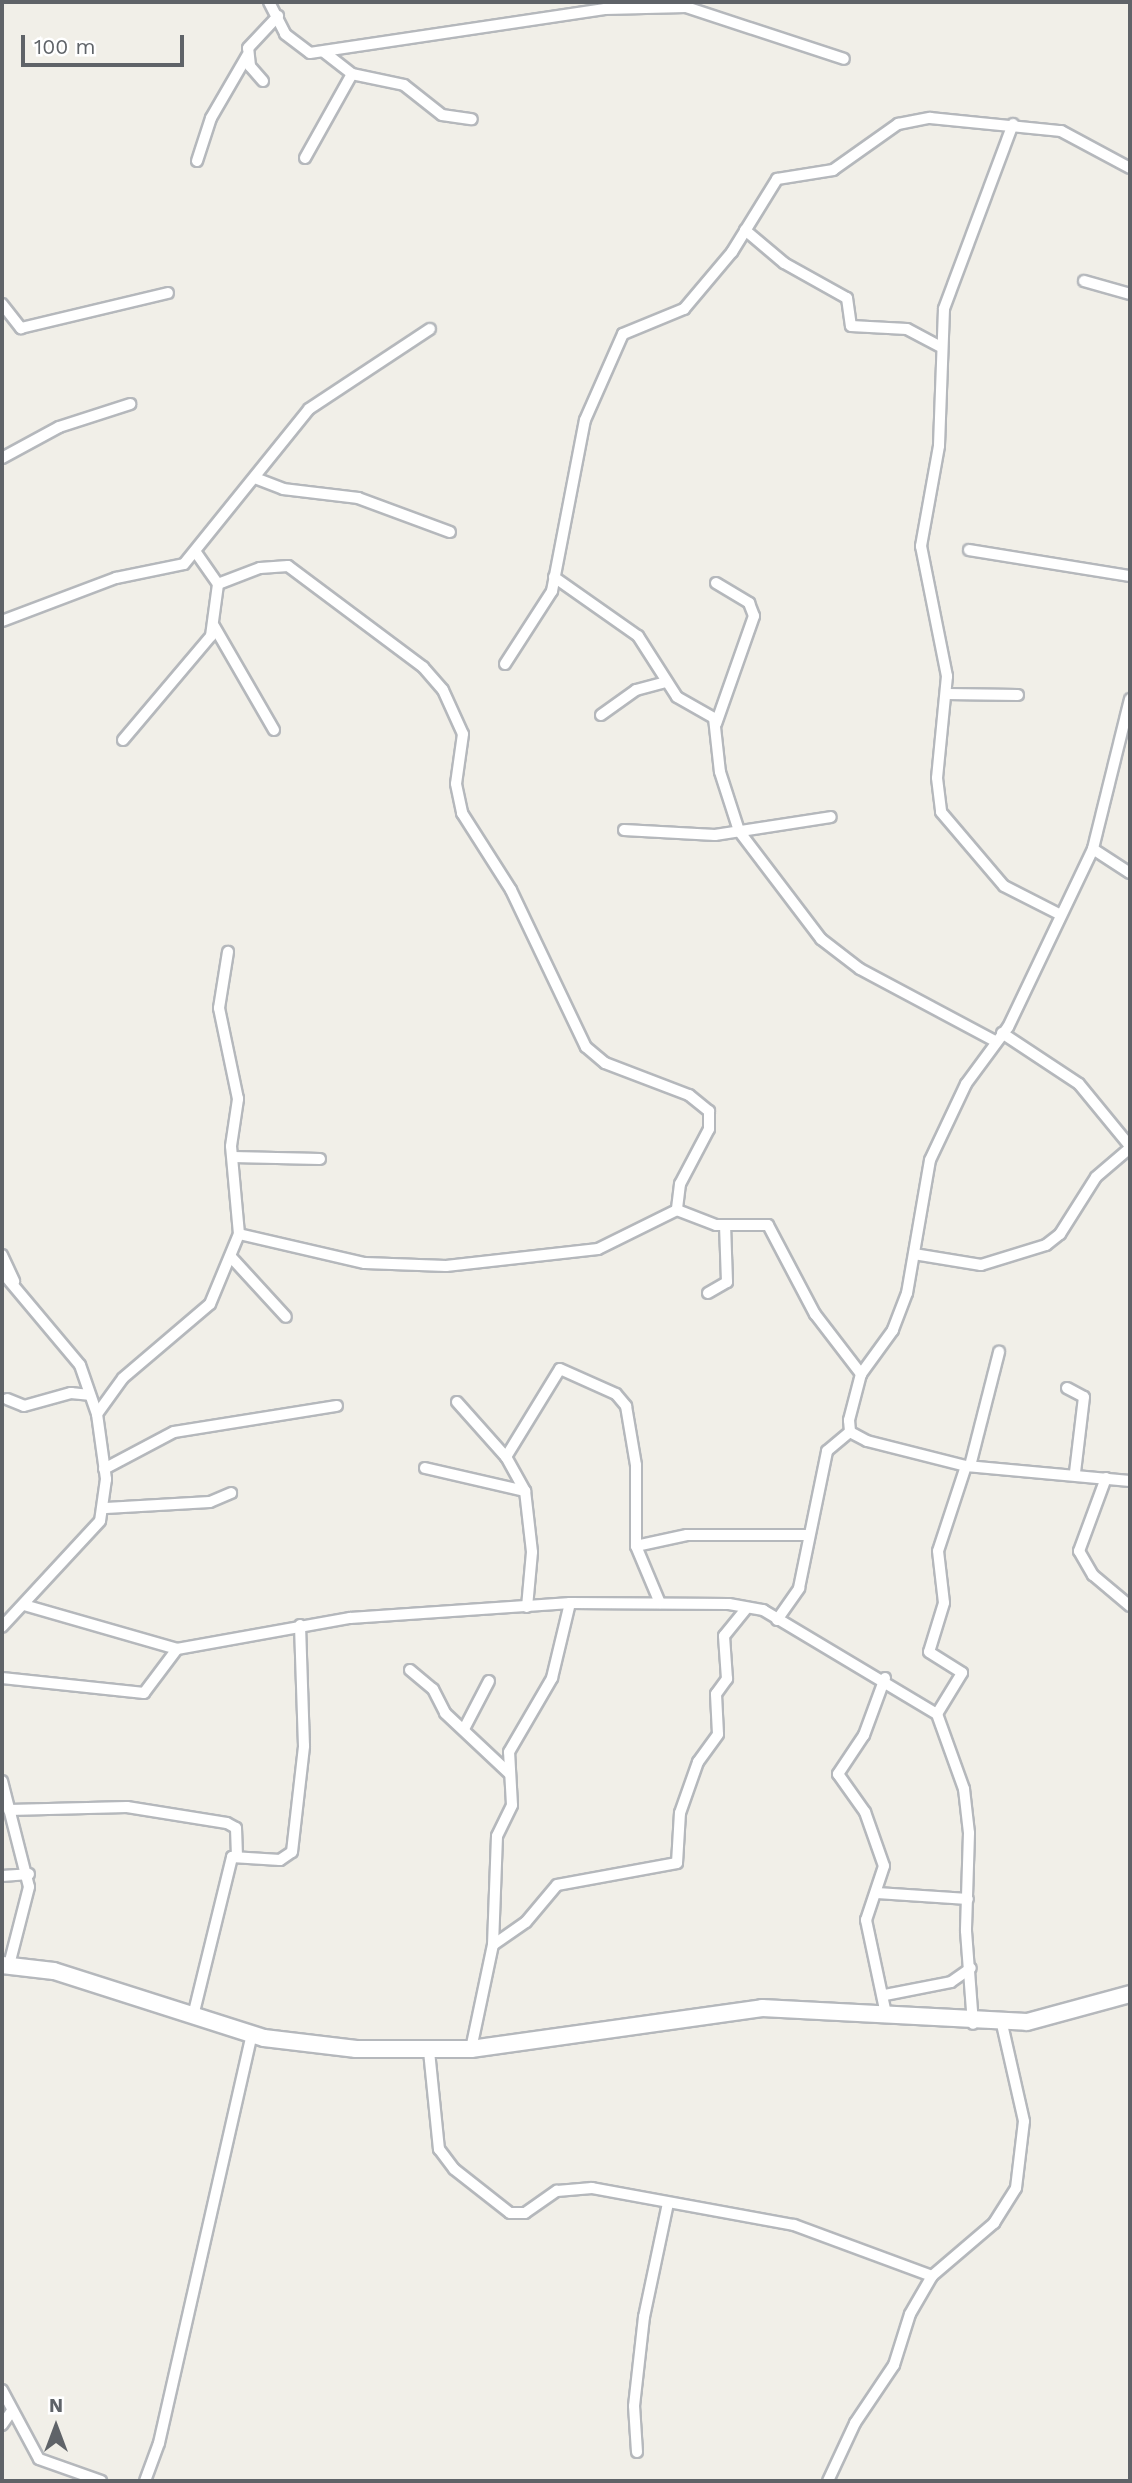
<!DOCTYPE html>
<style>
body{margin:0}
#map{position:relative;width:1132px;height:2483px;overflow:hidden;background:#f1efe8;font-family:"Work Sans",sans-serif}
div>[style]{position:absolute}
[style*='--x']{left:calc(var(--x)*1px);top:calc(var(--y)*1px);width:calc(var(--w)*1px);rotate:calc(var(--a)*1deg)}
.roads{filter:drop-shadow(2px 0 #b5b8bc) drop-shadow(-2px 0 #b5b8bc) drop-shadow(0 2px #b5b8bc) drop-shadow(0 -2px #b5b8bc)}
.street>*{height:10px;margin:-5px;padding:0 5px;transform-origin:5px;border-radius:5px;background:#fff}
.secondary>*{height:16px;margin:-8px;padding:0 8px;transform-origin:8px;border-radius:8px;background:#fff}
span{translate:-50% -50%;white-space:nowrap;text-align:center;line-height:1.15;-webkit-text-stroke:7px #fff;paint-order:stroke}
.frame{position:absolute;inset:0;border:4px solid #5f6368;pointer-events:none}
.north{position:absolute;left:21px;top:2392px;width:70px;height:70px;-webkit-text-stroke:5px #fff;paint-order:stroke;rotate:0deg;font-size:19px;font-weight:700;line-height:28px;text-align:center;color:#5f6368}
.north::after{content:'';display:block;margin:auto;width:24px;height:32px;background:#5f6368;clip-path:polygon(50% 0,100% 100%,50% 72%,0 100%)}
.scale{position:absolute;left:21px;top:35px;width:163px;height:32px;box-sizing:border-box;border:4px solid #5f6368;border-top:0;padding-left:9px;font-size:21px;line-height:24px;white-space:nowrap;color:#5f6368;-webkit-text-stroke:5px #fff;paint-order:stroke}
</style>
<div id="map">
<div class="roads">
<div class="street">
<i style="--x:269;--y:2;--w:36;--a:63"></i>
<i style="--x:285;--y:34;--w:31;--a:37"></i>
<i style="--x:310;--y:53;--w:298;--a:-8.5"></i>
<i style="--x:605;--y:9;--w:81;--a:-1.4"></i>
<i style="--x:686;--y:7;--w:166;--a:18.2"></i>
<i style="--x:324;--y:52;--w:36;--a:38"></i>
<i style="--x:352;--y:74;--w:53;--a:11.9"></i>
<i style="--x:404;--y:85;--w:48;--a:38.3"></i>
<i style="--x:442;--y:115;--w:30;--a:8"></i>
<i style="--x:263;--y:81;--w:20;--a:-131"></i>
<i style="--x:250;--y:66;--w:18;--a:-96"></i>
<i style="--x:248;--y:48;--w:44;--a:-46.8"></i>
<i style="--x:1013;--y:124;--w:197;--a:110.5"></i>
<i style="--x:944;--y:309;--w:137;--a:92.1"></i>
<i style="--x:939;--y:446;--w:102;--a:100.2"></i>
<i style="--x:921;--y:546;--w:133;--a:78.7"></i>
<i style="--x:947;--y:676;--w:102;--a:95.6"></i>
<i style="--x:937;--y:778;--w:34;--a:83"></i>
<i style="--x:941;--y:812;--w:97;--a:49.6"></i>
<i style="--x:1004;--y:886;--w:62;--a:27"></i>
<i style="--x:305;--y:158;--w:96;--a:-60.8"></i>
<i style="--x:197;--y:161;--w:45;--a:-72"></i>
<i style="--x:211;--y:118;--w:72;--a:-59.9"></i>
<i style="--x:745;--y:230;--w:51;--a:40.2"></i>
<i style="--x:784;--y:263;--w:72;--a:29.1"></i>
<i style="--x:847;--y:298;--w:28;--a:82"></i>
<i style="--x:851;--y:326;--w:56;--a:3.1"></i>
<i style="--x:907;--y:329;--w:36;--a:28"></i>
<i style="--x:1084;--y:281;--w:48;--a:15.8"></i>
<i style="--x:2;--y:304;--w:31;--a:52"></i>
<i style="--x:21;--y:328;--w:151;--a:-13.4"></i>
<i style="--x:2;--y:458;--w:65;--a:-28.5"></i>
<i style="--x:59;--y:427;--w:75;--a:-17.9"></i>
<i style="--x:255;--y:478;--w:30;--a:21"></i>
<i style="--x:283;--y:489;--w:76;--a:6.8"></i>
<i style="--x:358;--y:498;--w:98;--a:20.3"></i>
<i style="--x:969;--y:550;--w:163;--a:9.2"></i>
<i style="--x:554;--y:577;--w:103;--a:35.1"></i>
<i style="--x:638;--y:636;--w:72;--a:57.4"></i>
<i style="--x:677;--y:697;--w:43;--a:29.6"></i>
<i style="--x:714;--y:718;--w:54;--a:83.7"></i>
<i style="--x:720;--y:772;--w:62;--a:72.1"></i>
<i style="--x:739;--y:831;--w:136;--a:52.8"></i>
<i style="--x:821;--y:939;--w:49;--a:37.6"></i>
<i style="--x:860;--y:969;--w:153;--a:28.1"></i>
<i style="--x:716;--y:583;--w:39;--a:31"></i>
<i style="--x:749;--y:603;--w:14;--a:69"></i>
<i style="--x:754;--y:616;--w:114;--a:109.4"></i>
<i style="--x:218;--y:584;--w:45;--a:-20.9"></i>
<i style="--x:260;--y:568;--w:28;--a:-4"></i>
<i style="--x:288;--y:566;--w:169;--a:36.8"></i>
<i style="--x:423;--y:667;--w:30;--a:49"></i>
<i style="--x:443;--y:690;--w:48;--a:65.6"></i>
<i style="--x:463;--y:734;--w:50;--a:98"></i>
<i style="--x:456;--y:784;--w:30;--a:78"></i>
<i style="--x:462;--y:813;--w:91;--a:57.5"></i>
<i style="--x:511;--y:890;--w:174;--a:64.5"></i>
<i style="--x:586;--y:1047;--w:25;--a:40"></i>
<i style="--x:605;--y:1063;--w:90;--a:20.9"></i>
<i style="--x:689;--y:1095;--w:26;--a:39"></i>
<i style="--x:709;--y:1111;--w:18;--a:90"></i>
<i style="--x:709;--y:1129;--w:62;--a:117.8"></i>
<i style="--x:680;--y:1184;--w:26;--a:97"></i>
<i style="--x:2;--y:621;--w:122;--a:-20.7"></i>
<i style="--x:116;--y:578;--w:69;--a:-11.6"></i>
<i style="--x:184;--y:564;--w:199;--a:-51.1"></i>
<i style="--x:309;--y:409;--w:145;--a:-33.5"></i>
<i style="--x:214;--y:626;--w:120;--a:60"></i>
<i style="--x:505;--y:664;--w:87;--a:-57.2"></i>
<i style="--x:552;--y:591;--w:174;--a:-79.1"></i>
<i style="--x:585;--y:420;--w:94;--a:-66.2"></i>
<i style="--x:623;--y:334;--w:66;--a:-22.3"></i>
<i style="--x:684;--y:309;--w:75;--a:-49.9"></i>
<i style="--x:732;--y:252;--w:86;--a:-58.3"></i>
<i style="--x:777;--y:179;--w:57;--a:-9.1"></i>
<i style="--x:833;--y:170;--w:80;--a:-35.3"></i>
<i style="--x:898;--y:124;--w:33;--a:-11"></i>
<i style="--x:930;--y:118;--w:132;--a:5.7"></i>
<i style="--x:1061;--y:131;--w:78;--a:28.2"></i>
<i style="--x:947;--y:694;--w:71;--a:0.8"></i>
<i style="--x:1130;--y:699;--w:154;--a:103.9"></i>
<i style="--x:1093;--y:849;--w:197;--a:115.5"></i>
<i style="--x:1008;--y:1027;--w:71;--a:126.4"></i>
<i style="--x:966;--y:1084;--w:84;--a:115.3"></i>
<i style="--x:930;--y:1160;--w:135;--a:99.8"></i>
<i style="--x:907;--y:1293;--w:40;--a:111"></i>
<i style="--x:893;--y:1330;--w:54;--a:126"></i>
<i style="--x:861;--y:1374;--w:48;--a:104.6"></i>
<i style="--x:849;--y:1420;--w:12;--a:85"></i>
<i style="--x:850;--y:1432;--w:19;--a:28"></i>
<i style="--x:867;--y:1441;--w:102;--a:14.2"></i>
<i style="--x:966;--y:1466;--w:165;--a:5.2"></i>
<i style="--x:601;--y:715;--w:43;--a:-35.5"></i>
<i style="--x:636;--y:690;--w:31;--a:-15"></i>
<i style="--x:123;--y:740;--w:136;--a:-49.8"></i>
<i style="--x:211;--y:636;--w:52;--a:-82.3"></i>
<i style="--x:218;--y:584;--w:37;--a:-125"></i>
<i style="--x:624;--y:830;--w:91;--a:3.1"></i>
<i style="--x:715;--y:835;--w:117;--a:-8.8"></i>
<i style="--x:1093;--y:849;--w:44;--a:33"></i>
<i style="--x:1002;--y:1033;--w:92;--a:33.5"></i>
<i style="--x:1079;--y:1084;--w:80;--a:50.6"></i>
<i style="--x:233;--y:1157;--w:87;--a:1.3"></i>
<i style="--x:239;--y:1234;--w:129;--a:13"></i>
<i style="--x:365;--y:1263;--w:81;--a:2.1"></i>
<i style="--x:446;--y:1266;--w:153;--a:-6.4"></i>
<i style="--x:598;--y:1249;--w:88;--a:-26.3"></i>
<i style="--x:677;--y:1210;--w:42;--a:21"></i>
<i style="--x:716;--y:1225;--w:52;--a:0"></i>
<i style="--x:768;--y:1225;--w:101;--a:62.2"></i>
<i style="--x:815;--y:1314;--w:76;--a:52.5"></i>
<i style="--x:914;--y:1254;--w:68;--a:9.3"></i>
<i style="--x:981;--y:1265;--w:68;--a:-17.1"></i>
<i style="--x:1046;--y:1245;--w:18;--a:-38"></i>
<i style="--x:1060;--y:1234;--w:67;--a:-57.7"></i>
<i style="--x:1096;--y:1177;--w:45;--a:-40.5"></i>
<i style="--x:2;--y:1255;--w:29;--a:65"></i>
<i style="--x:231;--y:1257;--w:81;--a:47.5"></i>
<i style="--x:2;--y:1272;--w:121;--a:50"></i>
<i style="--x:80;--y:1365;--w:52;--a:70.9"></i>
<i style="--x:97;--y:1414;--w:66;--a:82.1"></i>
<i style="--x:106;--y:1479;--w:42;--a:98.1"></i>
<i style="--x:100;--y:1521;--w:144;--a:132.8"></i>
<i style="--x:708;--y:1293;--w:22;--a:-30"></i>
<i style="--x:727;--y:1282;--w:56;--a:-92"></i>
<i style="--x:1067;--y:1388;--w:19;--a:28"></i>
<i style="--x:1084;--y:1397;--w:77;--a:96.8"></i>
<i style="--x:7;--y:1399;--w:18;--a:22"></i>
<i style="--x:24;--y:1406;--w:49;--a:-15.5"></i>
<i style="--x:71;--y:1393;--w:18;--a:6"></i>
<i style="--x:457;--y:1402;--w:74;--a:48.3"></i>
<i style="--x:97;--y:1414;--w:44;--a:-54.2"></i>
<i style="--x:123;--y:1378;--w:114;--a:-40.4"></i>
<i style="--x:210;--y:1304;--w:76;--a:-67.5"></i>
<i style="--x:239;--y:1234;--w:88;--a:-95.2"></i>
<i style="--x:231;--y:1146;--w:48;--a:-81.5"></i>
<i style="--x:238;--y:1099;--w:93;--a:-101.8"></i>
<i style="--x:219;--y:1008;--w:57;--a:-80.9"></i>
<i style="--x:966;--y:1466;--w:89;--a:108.2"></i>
<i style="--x:938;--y:1551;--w:52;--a:83.4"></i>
<i style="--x:944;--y:1603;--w:51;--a:107"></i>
<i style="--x:929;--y:1652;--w:39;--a:32"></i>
<i style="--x:962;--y:1673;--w:48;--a:121.4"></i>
<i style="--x:937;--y:1714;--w:80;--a:70.2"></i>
<i style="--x:964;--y:1789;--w:44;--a:83.5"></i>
<i style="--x:969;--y:1833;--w:98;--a:91.8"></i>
<i style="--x:966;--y:1931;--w:93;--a:85.7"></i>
<i style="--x:970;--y:1466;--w:118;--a:-75.7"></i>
<i style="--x:425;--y:1468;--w:103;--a:13"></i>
<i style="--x:104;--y:1469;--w:79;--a:-27.9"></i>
<i style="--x:174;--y:1432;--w:165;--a:-9.1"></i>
<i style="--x:1106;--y:1478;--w:78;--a:110.3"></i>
<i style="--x:1079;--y:1551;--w:28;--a:60"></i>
<i style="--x:1093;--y:1575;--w:48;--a:40"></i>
<i style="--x:106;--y:1508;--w:104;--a:-3.3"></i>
<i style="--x:210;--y:1502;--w:23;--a:-23"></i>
<i style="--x:636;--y:1546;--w:52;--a:-12.2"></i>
<i style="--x:687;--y:1535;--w:120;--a:0"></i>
<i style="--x:24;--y:1605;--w:159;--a:16"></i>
<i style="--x:177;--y:1649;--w:176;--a:-10.2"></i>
<i style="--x:350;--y:1618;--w:221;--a:-3.9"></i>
<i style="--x:570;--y:1603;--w:159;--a:0.4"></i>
<i style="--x:729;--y:1604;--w:35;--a:10"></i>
<i style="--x:763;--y:1610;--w:203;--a:30.9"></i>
<i style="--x:527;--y:1607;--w:55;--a:-84.8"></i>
<i style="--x:532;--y:1552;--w:61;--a:-96.5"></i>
<i style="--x:525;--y:1491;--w:39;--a:-119"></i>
<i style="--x:506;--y:1457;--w:103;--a:-58.5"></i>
<i style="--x:560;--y:1369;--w:61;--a:24.1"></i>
<i style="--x:616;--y:1394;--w:16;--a:50"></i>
<i style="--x:626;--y:1406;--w:60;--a:80.4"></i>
<i style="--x:636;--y:1465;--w:81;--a:90"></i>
<i style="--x:636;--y:1546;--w:62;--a:67.2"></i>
<i style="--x:777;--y:1620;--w:39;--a:-55"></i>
<i style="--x:799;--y:1588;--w:140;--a:-78.4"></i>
<i style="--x:827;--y:1451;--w:30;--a:-40"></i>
<i style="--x:410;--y:1670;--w:30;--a:40"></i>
<i style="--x:433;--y:1689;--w:27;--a:63"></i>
<i style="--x:445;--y:1713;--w:88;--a:43.2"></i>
<i style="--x:2;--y:1678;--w:143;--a:6"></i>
<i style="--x:144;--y:1693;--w:55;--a:-53.1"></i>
<i style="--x:885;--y:1678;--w:61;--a:110.2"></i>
<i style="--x:864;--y:1735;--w:47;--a:123.7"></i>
<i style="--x:838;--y:1774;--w:47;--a:54.6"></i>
<i style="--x:865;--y:1812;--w:57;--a:70.6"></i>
<i style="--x:884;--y:1866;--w:57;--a:108.4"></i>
<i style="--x:866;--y:1920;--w:96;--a:78"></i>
<i style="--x:464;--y:1729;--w:54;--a:-62.5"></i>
<i style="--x:2;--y:1781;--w:109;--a:75.7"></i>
<i style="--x:29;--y:1887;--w:81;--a:104.4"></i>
<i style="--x:9;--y:1810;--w:118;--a:-1.5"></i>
<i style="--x:127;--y:1807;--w:101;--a:9.1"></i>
<i style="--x:227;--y:1823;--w:10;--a:29"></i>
<i style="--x:236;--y:1828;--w:26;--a:88"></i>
<i style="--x:2;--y:1876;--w:27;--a:-4"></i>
<i style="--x:877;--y:1893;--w:91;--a:3.8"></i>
<i style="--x:493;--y:1945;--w:40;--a:-34.9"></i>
<i style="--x:526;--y:1922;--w:48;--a:-50"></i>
<i style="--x:557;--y:1885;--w:122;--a:-10.4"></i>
<i style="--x:677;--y:1863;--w:50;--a:-86.6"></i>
<i style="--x:680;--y:1813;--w:54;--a:-70.6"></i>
<i style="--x:698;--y:1762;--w:34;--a:-54"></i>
<i style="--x:718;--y:1734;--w:40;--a:-92.9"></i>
<i style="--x:716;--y:1694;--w:19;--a:-54"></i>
<i style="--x:727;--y:1679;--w:43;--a:-94"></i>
<i style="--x:724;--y:1636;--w:36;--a:-51"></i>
<i style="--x:885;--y:1995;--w:67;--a:-11.1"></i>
<i style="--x:951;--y:1982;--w:24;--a:-35"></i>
<i style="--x:193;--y:2016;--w:164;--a:-76.2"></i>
<i style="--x:232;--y:1857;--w:48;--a:3.6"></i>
<i style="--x:280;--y:1860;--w:14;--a:-34"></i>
<i style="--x:292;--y:1852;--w:107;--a:-83.5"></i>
<i style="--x:304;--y:1746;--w:121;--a:-91.9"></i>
<i style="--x:471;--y:2049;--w:106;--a:-78.1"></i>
<i style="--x:493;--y:1945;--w:109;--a:-87.9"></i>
<i style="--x:497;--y:1836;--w:34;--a:-64"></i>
<i style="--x:512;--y:1805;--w:53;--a:-93.2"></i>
<i style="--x:509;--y:1752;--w:86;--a:-59.8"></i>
<i style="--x:552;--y:1678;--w:77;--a:-76.5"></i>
<i style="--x:429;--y:2051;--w:99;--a:84.2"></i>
<i style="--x:439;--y:2149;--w:25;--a:53"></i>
<i style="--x:454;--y:2169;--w:71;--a:38.2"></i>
<i style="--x:510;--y:2213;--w:15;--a:0"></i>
<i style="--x:525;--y:2213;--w:39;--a:-35"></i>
<i style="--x:557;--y:2191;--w:35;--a:-5"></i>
<i style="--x:592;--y:2188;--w:205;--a:10.4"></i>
<i style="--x:794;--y:2225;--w:147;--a:20.3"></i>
<i style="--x:2;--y:2390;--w:78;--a:61.8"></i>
<i style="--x:39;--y:2459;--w:66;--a:19.5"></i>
<i style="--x:2;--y:2425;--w:16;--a:-55"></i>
<i style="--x:637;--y:2452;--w:46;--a:-93.7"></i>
<i style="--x:634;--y:2406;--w:90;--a:-83.6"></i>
<i style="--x:644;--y:2317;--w:116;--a:-78.1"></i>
<i style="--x:145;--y:2481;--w:40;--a:-69.8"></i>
<i style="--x:159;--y:2443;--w:418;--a:-77.2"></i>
<i style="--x:828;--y:2481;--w:64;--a:-65"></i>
<i style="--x:855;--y:2423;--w:70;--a:-56.1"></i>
<i style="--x:894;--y:2365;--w:53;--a:-72.6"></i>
<i style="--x:910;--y:2314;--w:44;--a:-59.9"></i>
<i style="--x:932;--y:2276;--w:82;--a:-40.5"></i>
<i style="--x:994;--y:2223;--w:41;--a:-57.8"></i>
<i style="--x:1016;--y:2188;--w:67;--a:-83.2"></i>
<i style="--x:1024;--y:2121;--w:99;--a:-102.8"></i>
</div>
<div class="secondary">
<i style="--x:2;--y:1965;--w:52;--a:6.6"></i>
<i style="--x:54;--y:1971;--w:220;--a:17.7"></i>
<i style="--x:264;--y:2038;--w:93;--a:6.8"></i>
<i style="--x:356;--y:2049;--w:115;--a:0"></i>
<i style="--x:471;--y:2049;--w:294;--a:-8"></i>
<i style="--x:762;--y:2008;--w:265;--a:3"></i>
<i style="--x:1027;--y:2022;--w:107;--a:-15.2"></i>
</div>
</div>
<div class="frame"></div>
<div class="north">N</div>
<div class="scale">100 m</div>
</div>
